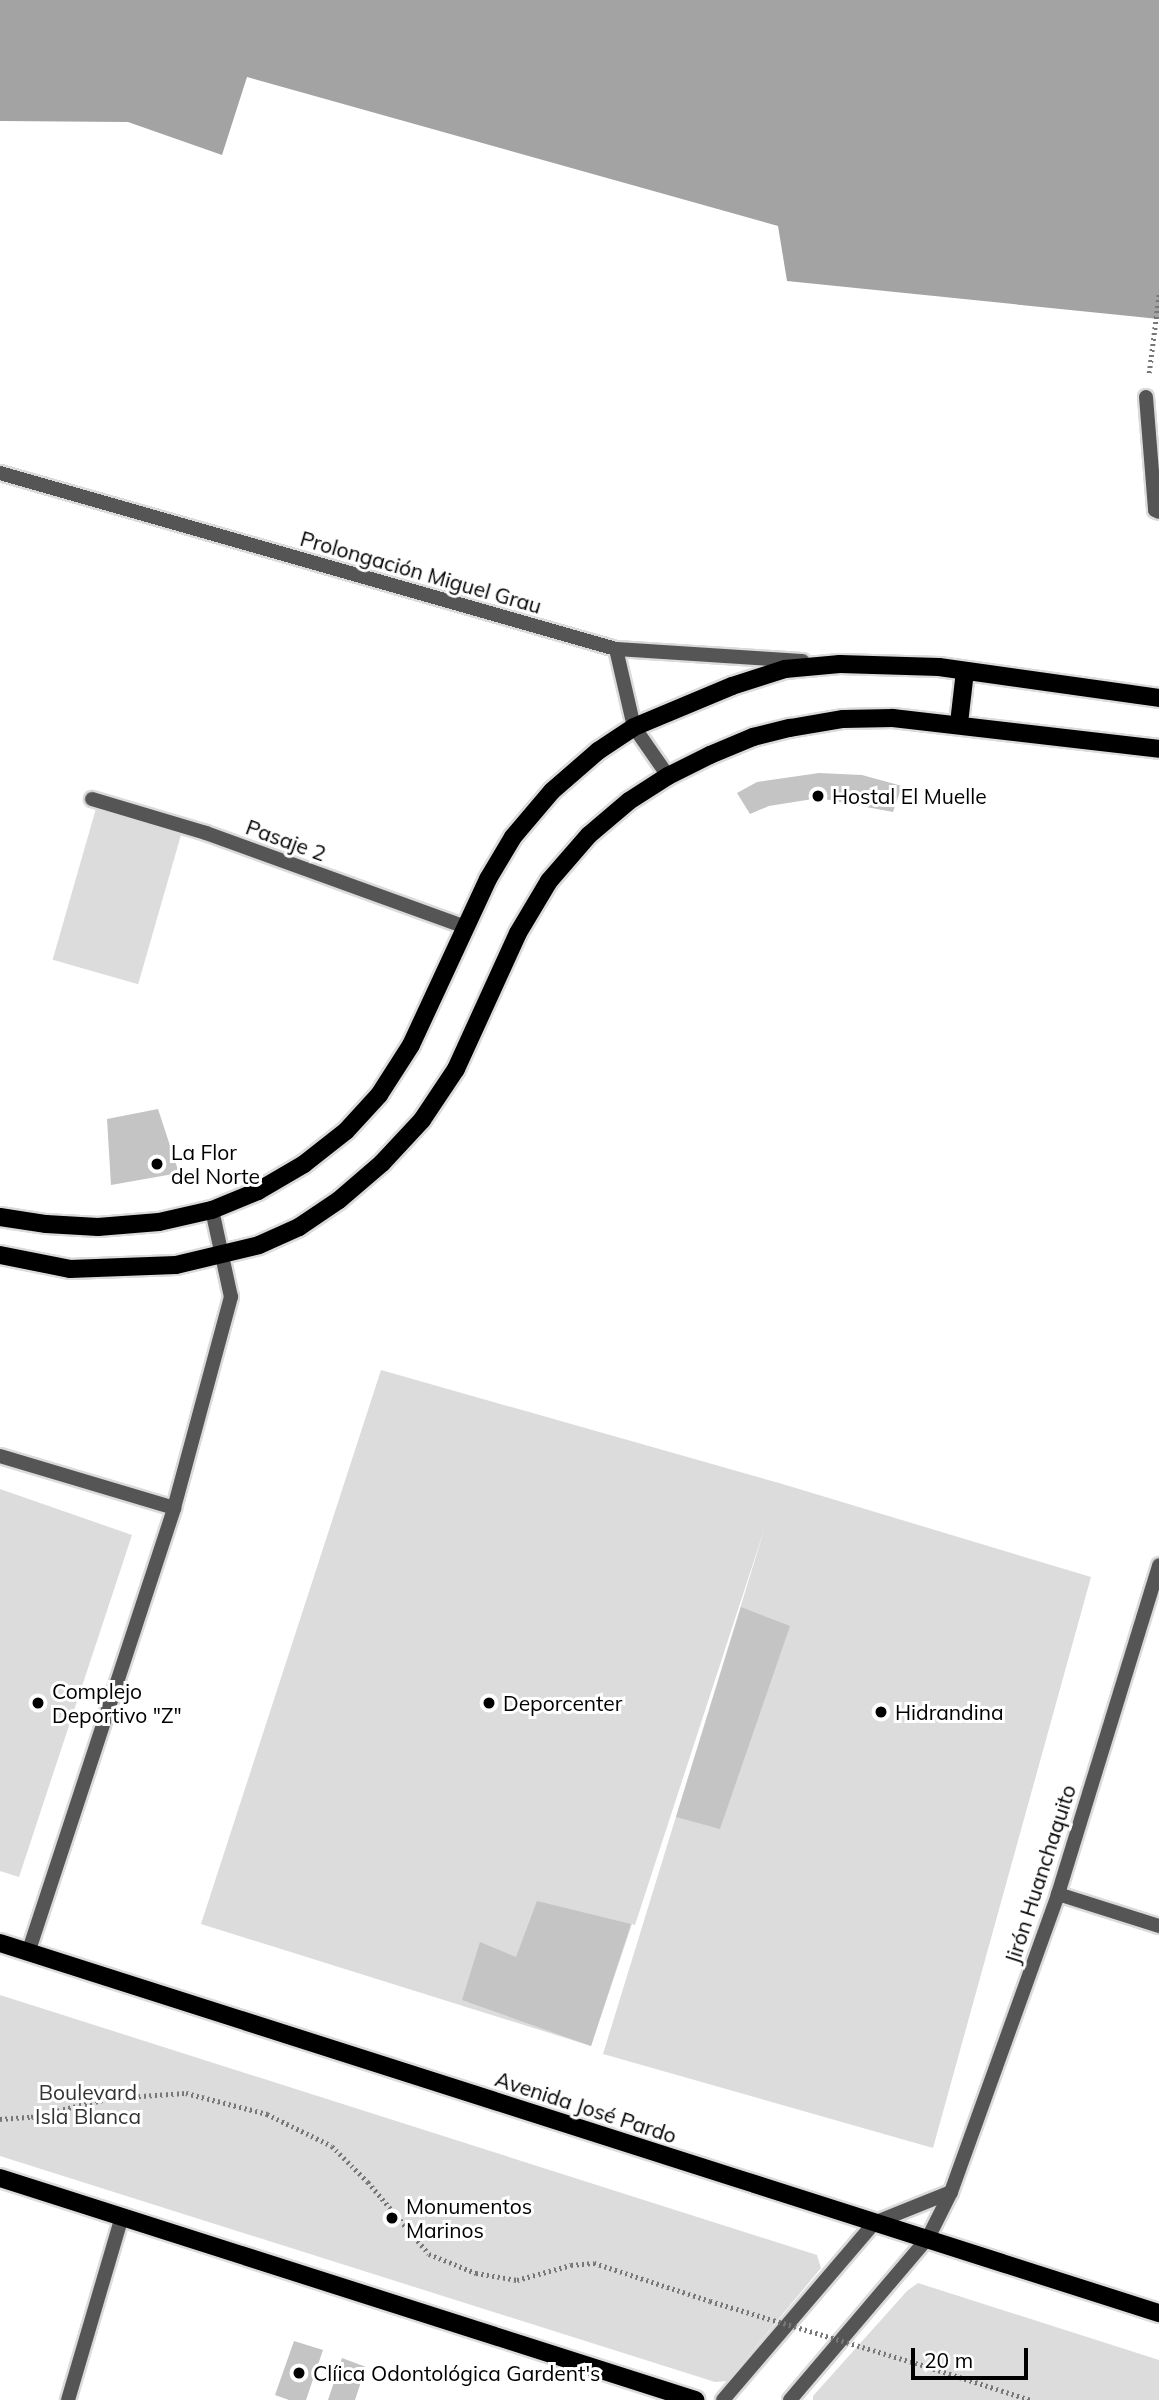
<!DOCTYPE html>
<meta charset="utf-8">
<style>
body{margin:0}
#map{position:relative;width:1159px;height:2400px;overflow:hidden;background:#fff;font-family:Mulish,sans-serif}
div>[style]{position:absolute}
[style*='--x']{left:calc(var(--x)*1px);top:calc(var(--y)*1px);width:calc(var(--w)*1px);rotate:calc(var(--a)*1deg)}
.green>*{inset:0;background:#dcdcdc;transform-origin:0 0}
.water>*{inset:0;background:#a3a3a3}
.building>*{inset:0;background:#c4c4c4}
.path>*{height:4.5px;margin-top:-2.25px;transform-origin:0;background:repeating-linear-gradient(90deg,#777 0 2px,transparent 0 5.5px)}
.roads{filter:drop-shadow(2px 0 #dbdbdb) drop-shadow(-2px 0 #dbdbdb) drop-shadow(0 2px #dbdbdb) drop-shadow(0 -2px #dbdbdb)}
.service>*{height:14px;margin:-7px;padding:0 7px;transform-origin:7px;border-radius:7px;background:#555}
.pedestrian>*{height:14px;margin:-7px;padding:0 7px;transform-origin:7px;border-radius:7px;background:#555}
.minor>*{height:14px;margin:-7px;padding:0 7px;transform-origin:7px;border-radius:7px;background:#555}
.primary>*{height:18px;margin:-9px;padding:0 9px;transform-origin:9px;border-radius:9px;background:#000}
.path-bridge>*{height:4.5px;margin-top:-2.25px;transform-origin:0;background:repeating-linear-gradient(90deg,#777 0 2px,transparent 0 5.5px)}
.dots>*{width:19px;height:19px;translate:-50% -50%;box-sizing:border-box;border:4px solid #fff;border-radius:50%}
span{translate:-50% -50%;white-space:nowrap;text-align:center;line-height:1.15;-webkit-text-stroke:6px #fff;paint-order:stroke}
.street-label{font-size:21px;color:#000}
.poi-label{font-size:21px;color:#000}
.left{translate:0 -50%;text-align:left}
.park-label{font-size:21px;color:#333}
.scale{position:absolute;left:911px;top:2348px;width:117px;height:32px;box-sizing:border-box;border:4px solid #000;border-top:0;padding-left:9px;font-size:21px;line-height:24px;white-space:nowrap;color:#000;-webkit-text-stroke:5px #fff;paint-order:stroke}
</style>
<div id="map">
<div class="green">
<i style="left:97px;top:805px;width:89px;height:161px;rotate:16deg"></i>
<i style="clip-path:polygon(381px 1370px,779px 1483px,1091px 1577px,933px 2148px,603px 2054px,765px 1527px,635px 1925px,632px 1924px,591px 2046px,201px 1924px)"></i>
<i style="clip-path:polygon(0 1489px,132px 1535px,19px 1877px,0 1871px)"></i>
<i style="clip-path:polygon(0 1995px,817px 2255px,821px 2268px,727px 2381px,715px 2382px,0 2156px)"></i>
<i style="clip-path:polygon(918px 2283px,1159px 2360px,1159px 2400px,813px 2400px,813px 2396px,907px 2291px)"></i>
</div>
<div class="water">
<i style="clip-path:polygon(0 0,1159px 0,1159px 319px,787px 281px,778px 226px,247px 77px,222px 155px,128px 122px,0 121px)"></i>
</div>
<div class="building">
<i style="clip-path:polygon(819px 773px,862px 775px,902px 786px,893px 812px,819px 798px,769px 806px,750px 814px,737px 793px,757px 782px)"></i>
<i style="clip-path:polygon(158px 1109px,179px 1173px,111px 1185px,107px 1119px)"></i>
<i style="clip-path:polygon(741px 1607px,790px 1626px,720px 1829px,676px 1817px)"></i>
<i style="clip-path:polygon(537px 1901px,631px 1924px,591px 2046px,462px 2000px,480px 1942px,516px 1957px)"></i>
<i style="clip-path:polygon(294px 2341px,323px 2350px,306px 2400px,289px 2400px,275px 2395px)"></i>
<i style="clip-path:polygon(342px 2358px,366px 2367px,355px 2400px,328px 2400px)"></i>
</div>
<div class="path">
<i style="--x:1149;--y:373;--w:80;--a:-82.8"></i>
<i style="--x:0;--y:2119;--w:31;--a:-4"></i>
<i style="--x:31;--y:2117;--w:82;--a:-13.4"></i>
<i style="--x:111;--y:2098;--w:75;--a:-3.8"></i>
<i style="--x:186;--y:2093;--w:84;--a:14.5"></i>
<i style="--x:267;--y:2114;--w:72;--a:26.2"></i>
<i style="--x:332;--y:2146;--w:51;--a:45"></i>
<i style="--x:368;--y:2182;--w:94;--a:49.7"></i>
<i style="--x:429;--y:2254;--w:51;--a:22"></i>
<i style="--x:476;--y:2273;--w:42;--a:9.7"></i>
<i style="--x:517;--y:2280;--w:56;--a:-15.5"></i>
<i style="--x:571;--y:2265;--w:23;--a:-5"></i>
<i style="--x:594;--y:2263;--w:122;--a:18.1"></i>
<i style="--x:928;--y:2367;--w:108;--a:17.8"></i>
</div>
<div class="roads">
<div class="service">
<i style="--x:1146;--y:397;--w:113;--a:85.4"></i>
<i style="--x:1155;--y:510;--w:4;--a:27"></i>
</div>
<div class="pedestrian">
<i style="--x:92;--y:799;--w:119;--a:16.6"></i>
<i style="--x:206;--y:833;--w:276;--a:19.9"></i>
</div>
<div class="minor">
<i style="--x:0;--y:473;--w:641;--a:15.95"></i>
<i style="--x:616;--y:649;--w:187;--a:3.7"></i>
<i style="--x:616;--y:649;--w:80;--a:77"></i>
<i style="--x:634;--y:727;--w:60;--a:55.2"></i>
<i style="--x:0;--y:1456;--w:182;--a:16.6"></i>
<i style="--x:1058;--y:1894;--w:106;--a:17.6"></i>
<i style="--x:28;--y:1953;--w:468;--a:-71.8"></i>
<i style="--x:174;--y:1508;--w:219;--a:-74.9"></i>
<i style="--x:231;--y:1297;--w:89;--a:-102.3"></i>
<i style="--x:68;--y:2400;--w:192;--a:-73.6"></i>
<i style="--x:723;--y:2400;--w:233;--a:-49.5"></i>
<i style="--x:874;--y:2223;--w:83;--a:-21.9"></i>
<i style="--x:790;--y:2400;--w:213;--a:-49.6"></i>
<i style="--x:928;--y:2238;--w:51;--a:-63.4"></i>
<i style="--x:951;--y:2192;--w:317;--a:-70.2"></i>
<i style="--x:1058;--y:1894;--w:344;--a:-72.9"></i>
</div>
<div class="primary">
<i style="--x:959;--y:723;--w:52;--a:-83.4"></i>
<i style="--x:0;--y:1217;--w:47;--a:8.7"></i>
<i style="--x:46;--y:1224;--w:52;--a:3.3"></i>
<i style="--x:98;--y:1227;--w:61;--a:-4.7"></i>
<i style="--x:159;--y:1222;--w:54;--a:-12.8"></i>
<i style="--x:212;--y:1210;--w:50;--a:-22.4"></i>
<i style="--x:258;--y:1191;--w:53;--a:-30.4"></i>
<i style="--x:304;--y:1164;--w:53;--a:-38.2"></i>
<i style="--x:346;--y:1131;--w:49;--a:-47.5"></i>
<i style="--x:379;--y:1095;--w:59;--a:-57.4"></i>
<i style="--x:411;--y:1045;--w:183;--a:-65.1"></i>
<i style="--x:488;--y:879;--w:49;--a:-59.2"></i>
<i style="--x:513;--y:837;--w:60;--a:-49.7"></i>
<i style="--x:552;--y:791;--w:61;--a:-41"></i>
<i style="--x:598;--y:751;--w:43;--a:-33.7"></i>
<i style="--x:634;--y:727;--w:106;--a:-22.7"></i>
<i style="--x:732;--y:686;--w:56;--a:-17.8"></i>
<i style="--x:785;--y:669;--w:55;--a:-5.2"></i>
<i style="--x:840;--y:664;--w:99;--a:1.7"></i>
<i style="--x:939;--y:667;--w:222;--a:8"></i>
<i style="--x:0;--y:1255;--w:71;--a:11.3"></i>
<i style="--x:70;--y:1269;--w:106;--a:-2.2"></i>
<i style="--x:176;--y:1265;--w:85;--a:-13.5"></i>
<i style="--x:259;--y:1245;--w:44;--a:-24.2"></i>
<i style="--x:299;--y:1227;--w:48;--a:-34"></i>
<i style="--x:339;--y:1200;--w:57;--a:-40.7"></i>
<i style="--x:382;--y:1163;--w:59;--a:-47.1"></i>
<i style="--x:422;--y:1120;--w:61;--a:-56.3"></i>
<i style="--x:456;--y:1069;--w:149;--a:-65.5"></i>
<i style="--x:518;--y:933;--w:61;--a:-59.2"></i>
<i style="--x:549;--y:881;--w:61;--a:-49"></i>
<i style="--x:589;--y:835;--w:52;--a:-40.4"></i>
<i style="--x:629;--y:801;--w:46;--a:-32.7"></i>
<i style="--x:668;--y:776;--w:47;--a:-26.6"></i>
<i style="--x:710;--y:755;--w:47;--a:-22.7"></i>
<i style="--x:753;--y:737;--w:38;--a:-14"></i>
<i style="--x:790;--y:728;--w:54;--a:-9.6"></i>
<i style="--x:843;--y:719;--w:50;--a:-1.1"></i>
<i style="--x:893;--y:718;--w:268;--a:6.6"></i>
<i style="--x:0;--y:1943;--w:1217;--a:17.71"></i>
<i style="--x:0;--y:2178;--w:730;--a:17.71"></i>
</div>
</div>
<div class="path-bridge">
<i style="--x:710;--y:2301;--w:228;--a:16.8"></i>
</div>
<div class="dots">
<i style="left:818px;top:796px;background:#000"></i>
<i style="left:157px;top:1164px;background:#000"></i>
<i style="left:38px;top:1703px;background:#000"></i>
<i style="left:489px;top:1703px;background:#000"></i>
<i style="left:881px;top:1712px;background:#000"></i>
<i style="left:392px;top:2218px;background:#000"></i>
<i style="left:299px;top:2373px;background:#000"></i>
</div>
<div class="street-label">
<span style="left:421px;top:572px;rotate:16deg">Prolongación Miguel Grau</span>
<span style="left:286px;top:840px;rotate:20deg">Pasaje 2</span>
<span style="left:1040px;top:1874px;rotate:-72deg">Jirón Huanchaquito</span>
<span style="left:586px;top:2107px;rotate:18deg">Avenida José Pardo</span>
</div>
<div class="poi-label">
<span class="left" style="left:832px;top:796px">Hostal El Muelle</span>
<span class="left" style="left:171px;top:1164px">La Flor<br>del Norte</span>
<span class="left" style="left:52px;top:1703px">Complejo<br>Deportivo "Z"</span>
<span class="left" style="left:503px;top:1703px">Deporcenter</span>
<span class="left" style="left:895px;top:1712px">Hidrandina</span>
<span class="left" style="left:406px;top:2218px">Monumentos<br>Marinos</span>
<span class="left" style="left:313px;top:2373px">Clíica Odontológica Gardent's</span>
</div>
<div class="park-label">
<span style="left:88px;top:2104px">Boulevard<br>Isla Blanca</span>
</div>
<div class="scale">20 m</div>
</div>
